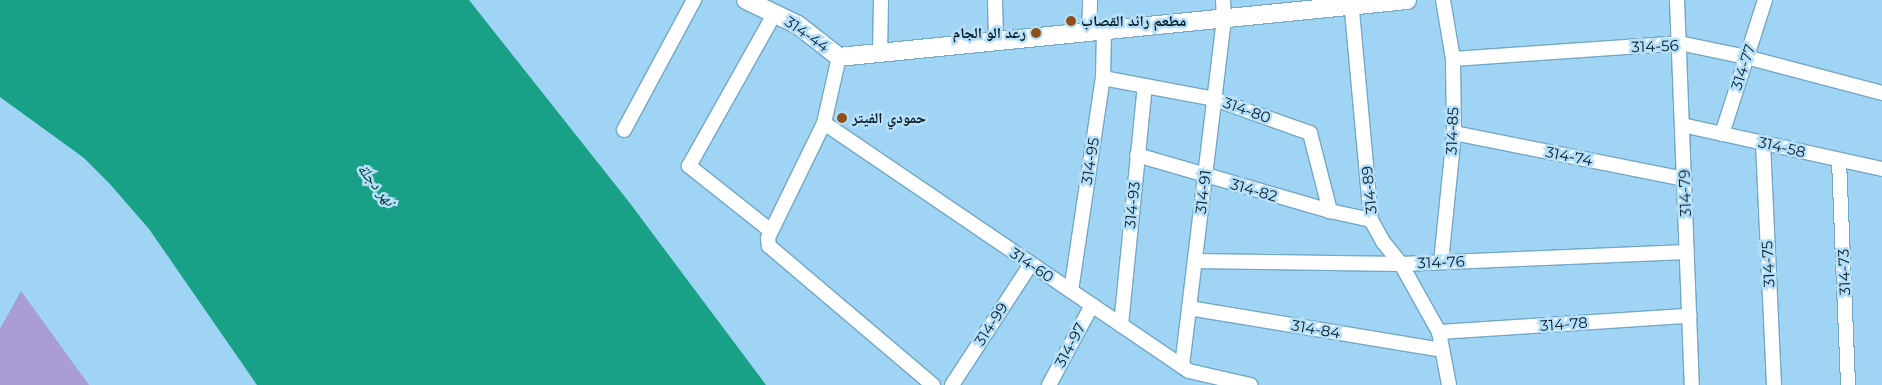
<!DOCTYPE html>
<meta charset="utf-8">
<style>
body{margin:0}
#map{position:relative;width:1882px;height:385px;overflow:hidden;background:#9fd4f4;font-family:Montserrat,"Noto Naskh Arabic",sans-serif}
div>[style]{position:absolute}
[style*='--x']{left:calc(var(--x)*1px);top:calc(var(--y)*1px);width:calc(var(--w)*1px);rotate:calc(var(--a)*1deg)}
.green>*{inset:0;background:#aa9cd6}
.water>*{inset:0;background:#18a187}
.roads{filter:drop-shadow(1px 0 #73a7c6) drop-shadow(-1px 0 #73a7c6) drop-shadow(0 1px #73a7c6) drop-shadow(0 -1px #73a7c6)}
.minor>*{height:14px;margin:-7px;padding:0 7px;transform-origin:7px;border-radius:7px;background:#fff}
.tertiary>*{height:18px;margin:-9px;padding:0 9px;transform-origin:9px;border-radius:9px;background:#fff}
.dots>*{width:14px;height:14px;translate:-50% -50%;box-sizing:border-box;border:2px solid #b6e0fa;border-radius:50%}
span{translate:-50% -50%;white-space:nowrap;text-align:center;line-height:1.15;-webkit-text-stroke:5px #b6e0fa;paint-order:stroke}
.poi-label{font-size:15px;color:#081d29;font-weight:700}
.left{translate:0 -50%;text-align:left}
.right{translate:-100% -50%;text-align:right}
.street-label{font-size:15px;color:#081d29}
.water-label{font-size:16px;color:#013a2f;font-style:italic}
</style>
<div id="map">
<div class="green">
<i style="clip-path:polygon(21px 291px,89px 385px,0 385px,0 329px)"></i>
</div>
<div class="water">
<i style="clip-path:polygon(0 0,469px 0,629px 202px,766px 385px,257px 385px,149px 229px,109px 183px,84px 158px,0 97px)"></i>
</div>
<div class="roads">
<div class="minor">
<i style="--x:995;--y:0;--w:41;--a:88.6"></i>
<i style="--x:1351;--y:0;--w:221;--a:84.8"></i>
<i style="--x:1371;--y:220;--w:26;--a:61"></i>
<i style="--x:1384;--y:243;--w:27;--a:51"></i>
<i style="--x:1401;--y:264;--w:78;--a:60.8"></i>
<i style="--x:1439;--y:332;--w:54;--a:79.3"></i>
<i style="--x:1677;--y:0;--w:385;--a:87.8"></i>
<i style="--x:1089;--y:32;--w:32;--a:-88"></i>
<i style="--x:880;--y:53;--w:53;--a:-88.9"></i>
<i style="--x:839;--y:57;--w:68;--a:102.8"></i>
<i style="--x:824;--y:123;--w:128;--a:116"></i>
<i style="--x:768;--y:238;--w:8;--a:83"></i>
<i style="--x:769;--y:246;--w:215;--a:40.3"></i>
<i style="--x:1453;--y:59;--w:227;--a:-4"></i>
<i style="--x:1679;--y:43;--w:68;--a:11.8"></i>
<i style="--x:1746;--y:57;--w:141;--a:14.8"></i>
<i style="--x:1103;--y:78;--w:113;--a:10.7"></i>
<i style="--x:1214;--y:99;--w:102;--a:19.5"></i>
<i style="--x:1310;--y:133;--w:81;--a:75.6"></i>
<i style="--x:824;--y:123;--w:441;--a:34.2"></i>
<i style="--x:1189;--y:371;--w:63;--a:12.9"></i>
<i style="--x:1682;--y:125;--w:205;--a:12.4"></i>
<i style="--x:624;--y:130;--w:148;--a:-61.7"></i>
<i style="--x:1454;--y:133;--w:235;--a:11.3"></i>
<i style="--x:1722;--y:134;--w:141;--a:-72.2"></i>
<i style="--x:1763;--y:143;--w:242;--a:87.4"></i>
<i style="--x:1137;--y:155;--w:201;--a:16.2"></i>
<i style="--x:1330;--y:211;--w:42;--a:12.4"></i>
<i style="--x:1839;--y:160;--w:225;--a:87.7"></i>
<i style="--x:771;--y:231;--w:105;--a:-141.6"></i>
<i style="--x:689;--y:166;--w:176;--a:-60.7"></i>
<i style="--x:1195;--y:261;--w:206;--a:0.8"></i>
<i style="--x:1401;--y:264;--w:286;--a:-2.4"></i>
<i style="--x:1441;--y:262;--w:130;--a:-84.2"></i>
<i style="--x:1454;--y:133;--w:74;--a:-90.8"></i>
<i style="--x:1453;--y:59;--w:60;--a:-99.6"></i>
<i style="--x:1071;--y:291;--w:215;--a:-81.5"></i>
<i style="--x:1103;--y:78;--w:48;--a:-88.8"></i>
<i style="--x:1189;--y:308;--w:256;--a:9.4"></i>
<i style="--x:1121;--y:325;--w:240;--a:-84.3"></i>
<i style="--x:1439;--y:332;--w:251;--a:-3.7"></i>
<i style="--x:1182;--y:366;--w:350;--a:-83.1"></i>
<i style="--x:1224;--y:19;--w:19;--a:-93"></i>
<i style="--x:952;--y:385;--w:145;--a:-56.9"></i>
<i style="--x:1049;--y:385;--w:91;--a:-61.7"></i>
</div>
<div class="tertiary">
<i style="--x:746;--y:0;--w:58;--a:25.7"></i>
<i style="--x:798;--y:25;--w:52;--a:38"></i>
<i style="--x:839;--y:57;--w:571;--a:-5.73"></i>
</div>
</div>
<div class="dots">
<i style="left:1071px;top:21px;background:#904f1a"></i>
<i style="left:1036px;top:33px;background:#904f1a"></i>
<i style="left:842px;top:118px;background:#904f1a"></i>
</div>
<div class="poi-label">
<span class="left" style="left:1081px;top:21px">مطعم رائد القصاب</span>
<span class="right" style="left:1026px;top:33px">رعد الو الجام</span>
<span class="left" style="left:852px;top:118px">حمودي الفيتر</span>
</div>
<div class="street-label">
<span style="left:807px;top:34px;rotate:35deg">314-44</span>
<span style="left:1655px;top:46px;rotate:-2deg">314-56</span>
<span style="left:1743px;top:67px;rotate:-72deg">314-77</span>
<span style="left:1247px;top:110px;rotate:20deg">314-80</span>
<span style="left:1452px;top:131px;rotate:-88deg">314-85</span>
<span style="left:1782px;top:147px;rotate:13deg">314-58</span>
<span style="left:1569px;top:156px;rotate:11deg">314-74</span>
<span style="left:1090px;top:161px;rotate:-81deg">314-95</span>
<span style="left:1254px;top:190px;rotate:16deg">314-82</span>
<span style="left:1369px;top:190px;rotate:-96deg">314-89</span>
<span style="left:1203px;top:192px;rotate:-83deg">314-91</span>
<span style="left:1685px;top:193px;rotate:-92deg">314-79</span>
<span style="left:1132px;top:205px;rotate:-84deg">314-93</span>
<span style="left:1441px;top:262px;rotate:-2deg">314-76</span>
<span style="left:1768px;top:264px;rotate:-93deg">314-75</span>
<span style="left:1032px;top:265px;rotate:34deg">314-60</span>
<span style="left:1844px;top:272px;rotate:-92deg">314-73</span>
<span style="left:991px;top:324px;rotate:-57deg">314-99</span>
<span style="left:1564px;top:324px;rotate:-4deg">314-78</span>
<span style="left:1316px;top:329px;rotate:10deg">314-84</span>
<span style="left:1070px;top:345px;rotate:-62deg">314-97</span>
</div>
<div class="water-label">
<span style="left:376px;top:185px;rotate:51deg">نهر دجلة</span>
</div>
</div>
